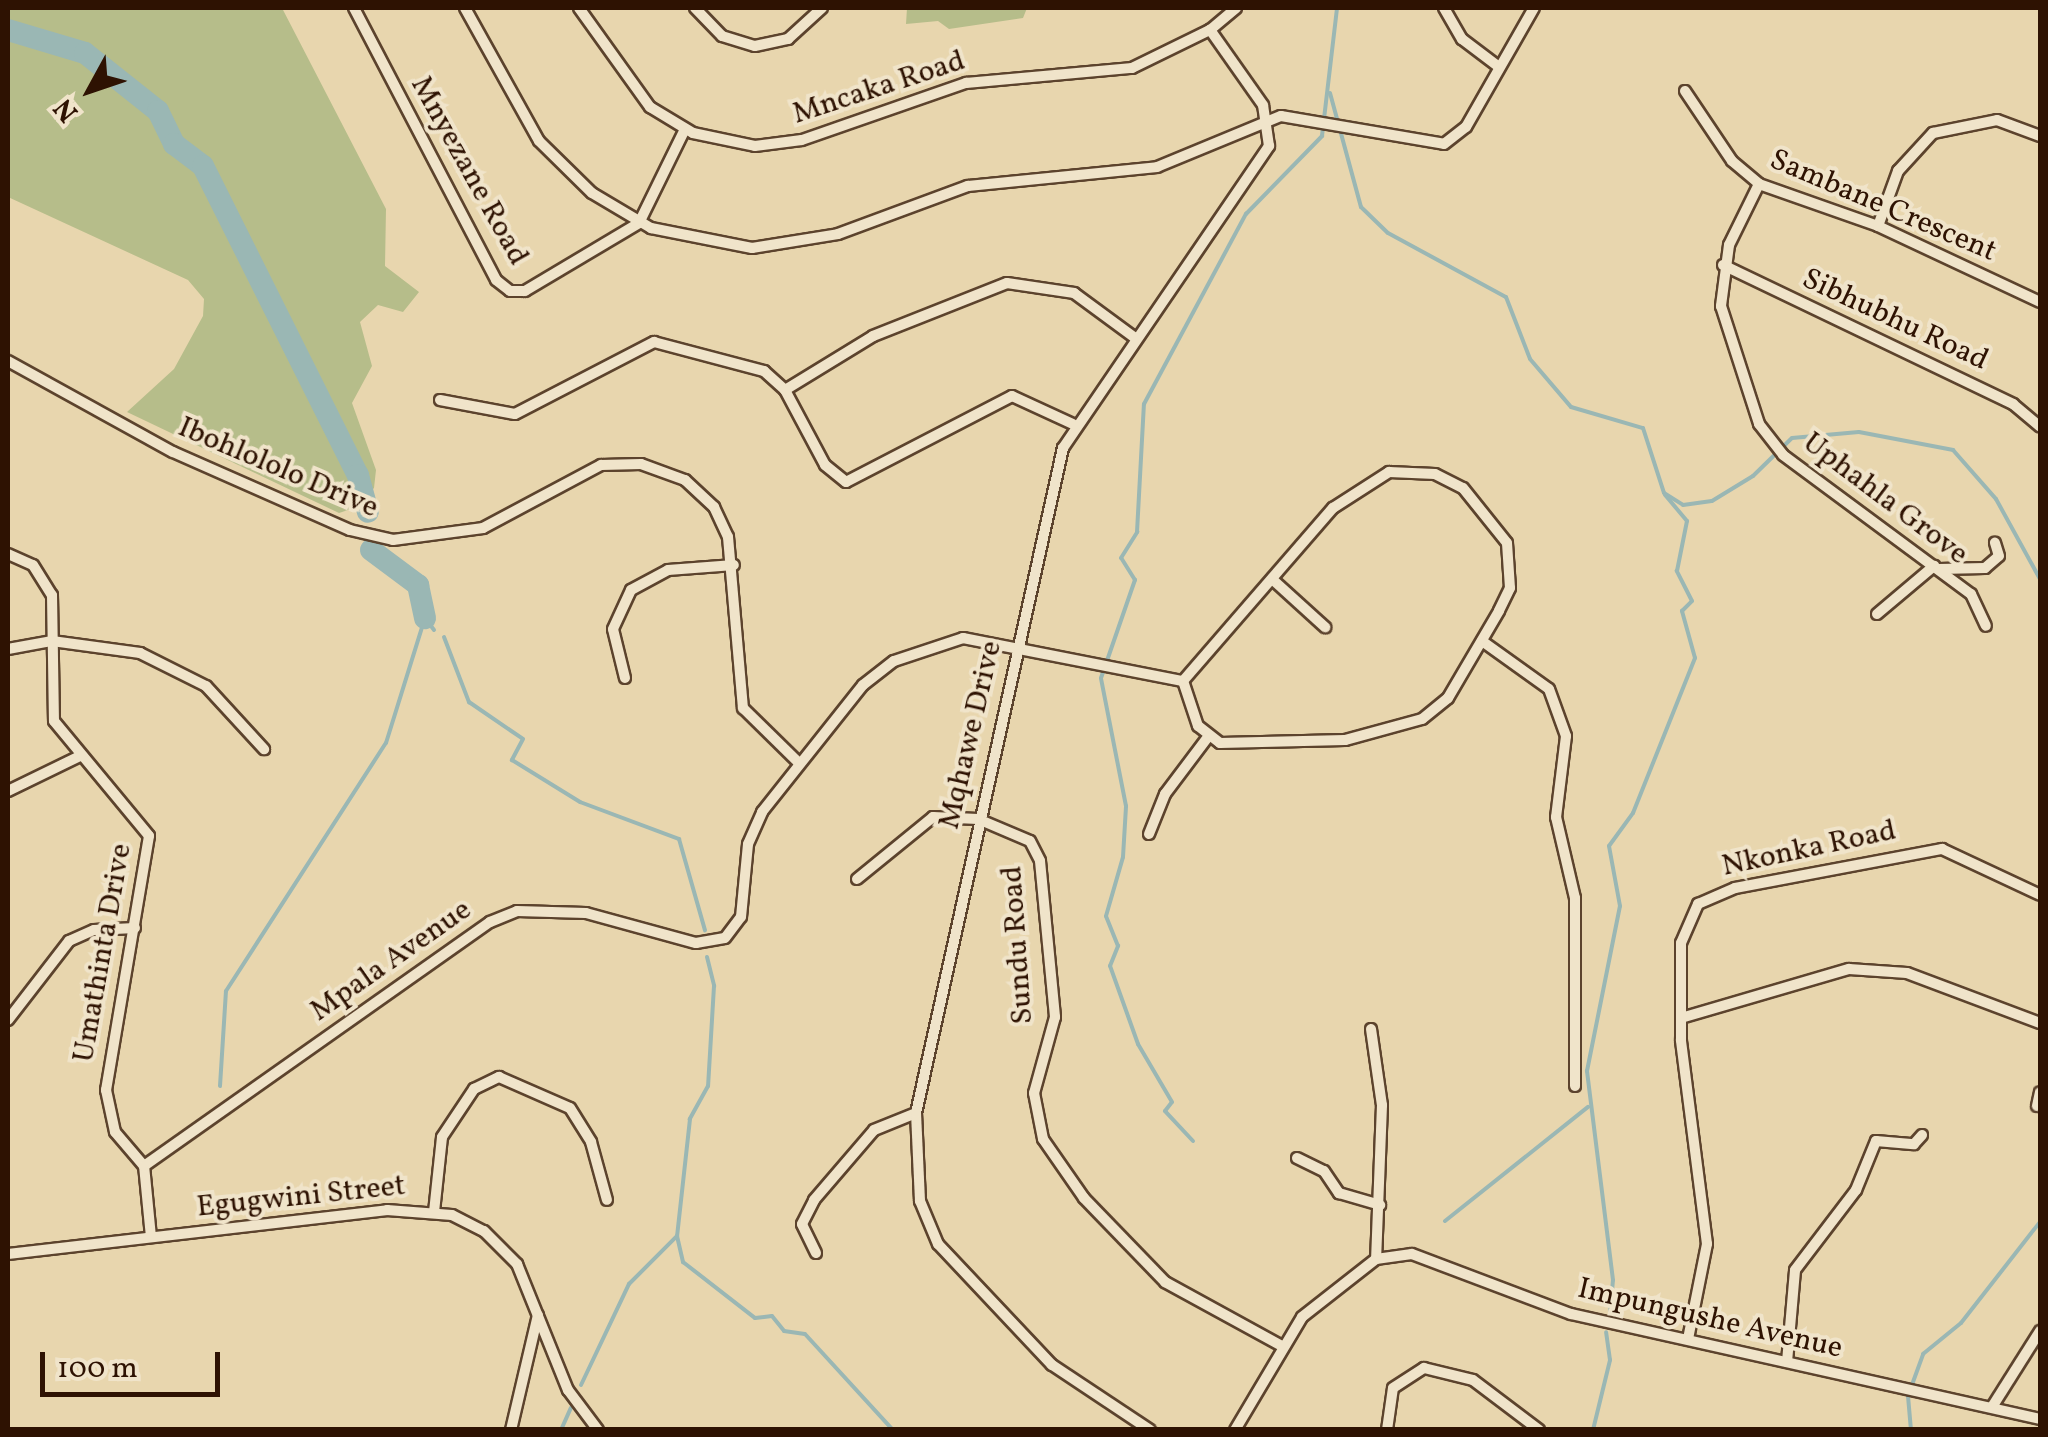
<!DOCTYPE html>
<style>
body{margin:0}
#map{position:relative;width:2048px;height:1437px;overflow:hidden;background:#e8d6ae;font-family:Vollkorn,serif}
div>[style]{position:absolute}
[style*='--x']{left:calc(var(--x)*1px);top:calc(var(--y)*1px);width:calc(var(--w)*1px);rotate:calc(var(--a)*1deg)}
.green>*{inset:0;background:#b6bd8a}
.stream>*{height:4px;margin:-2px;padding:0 2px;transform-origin:2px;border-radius:2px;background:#9ab7b4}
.river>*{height:22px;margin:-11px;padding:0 11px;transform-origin:11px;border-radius:11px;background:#9ab7b4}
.roads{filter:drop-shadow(2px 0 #5c432d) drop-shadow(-2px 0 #5c432d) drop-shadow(0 2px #5c432d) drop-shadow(0 -2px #5c432d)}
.street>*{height:10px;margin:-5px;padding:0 5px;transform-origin:5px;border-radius:5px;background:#f0e4ca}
span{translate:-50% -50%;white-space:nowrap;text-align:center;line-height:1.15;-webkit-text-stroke:8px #f0e4ca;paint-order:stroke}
.street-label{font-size:30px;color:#2e1202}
.frame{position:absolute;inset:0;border:10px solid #2e1202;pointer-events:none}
.north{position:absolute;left:40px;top:40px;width:100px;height:100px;-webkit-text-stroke:8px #f0e4ca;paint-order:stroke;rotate:230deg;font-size:28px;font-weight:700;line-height:40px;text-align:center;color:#2e1202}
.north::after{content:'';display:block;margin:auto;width:35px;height:45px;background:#2e1202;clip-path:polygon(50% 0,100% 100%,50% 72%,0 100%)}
.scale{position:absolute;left:40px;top:1352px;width:180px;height:45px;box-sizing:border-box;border:5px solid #2e1202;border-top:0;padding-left:12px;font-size:30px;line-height:35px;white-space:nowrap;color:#2e1202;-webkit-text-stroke:8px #f0e4ca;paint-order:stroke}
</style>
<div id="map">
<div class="green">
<i style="clip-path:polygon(8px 8px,282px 8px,386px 209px,385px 266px,419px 292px,403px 312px,378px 305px,360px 322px,372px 366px,352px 403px,376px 470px,374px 488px,354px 508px,339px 513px,127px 412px,174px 369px,203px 316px,204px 299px,188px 280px,8px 197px)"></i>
<i style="clip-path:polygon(907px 8px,1027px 8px,1023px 18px,949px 29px,938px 21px,906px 24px)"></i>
</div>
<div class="stream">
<i style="--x:1330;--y:93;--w:118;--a:74.8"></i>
<i style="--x:1361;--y:207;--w:37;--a:44"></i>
<i style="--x:1388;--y:233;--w:134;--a:28.5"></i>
<i style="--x:1506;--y:297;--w:66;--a:68.8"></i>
<i style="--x:1530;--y:359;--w:63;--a:49.5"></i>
<i style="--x:1571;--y:407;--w:75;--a:16.3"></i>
<i style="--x:1643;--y:428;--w:68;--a:72.1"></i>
<i style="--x:1664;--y:493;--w:22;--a:32"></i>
<i style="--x:1683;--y:505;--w:29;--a:-8"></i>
<i style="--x:1712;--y:501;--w:48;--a:-31.4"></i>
<i style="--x:1753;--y:476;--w:54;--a:-44.3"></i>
<i style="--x:1792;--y:438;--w:67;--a:-5.1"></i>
<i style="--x:1859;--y:432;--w:96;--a:10.8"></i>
<i style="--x:1953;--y:450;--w:65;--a:48.7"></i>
<i style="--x:1996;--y:499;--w:91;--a:61.2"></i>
<i style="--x:425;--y:618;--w:15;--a:53"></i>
<i style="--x:444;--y:637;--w:70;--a:69"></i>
<i style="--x:469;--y:702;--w:65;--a:34.4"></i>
<i style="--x:523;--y:739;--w:24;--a:118"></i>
<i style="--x:512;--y:760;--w:80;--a:31.7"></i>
<i style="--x:580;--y:802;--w:106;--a:20.5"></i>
<i style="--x:679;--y:839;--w:95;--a:74.1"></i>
<i style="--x:707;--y:957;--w:30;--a:76"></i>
<i style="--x:714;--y:986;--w:100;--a:93.4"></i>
<i style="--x:708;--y:1086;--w:38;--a:119"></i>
<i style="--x:690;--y:1119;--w:118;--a:96.3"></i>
<i style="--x:677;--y:1236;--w:27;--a:77"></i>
<i style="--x:683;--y:1262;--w:91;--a:37.9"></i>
<i style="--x:755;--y:1318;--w:17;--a:-7"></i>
<i style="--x:772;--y:1316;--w:19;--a:51"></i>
<i style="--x:784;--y:1331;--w:21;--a:8"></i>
<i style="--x:805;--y:1334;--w:130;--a:47.5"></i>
<i style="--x:220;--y:1086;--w:95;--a:-86.4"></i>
<i style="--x:226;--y:991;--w:295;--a:-57.2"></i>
<i style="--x:386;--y:743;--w:131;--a:-72.7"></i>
<i style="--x:1193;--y:1141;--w:41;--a:-133"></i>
<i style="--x:1165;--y:1111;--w:11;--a:-52"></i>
<i style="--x:1172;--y:1102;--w:67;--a:-120.4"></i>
<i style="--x:1138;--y:1044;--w:83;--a:-109.7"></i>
<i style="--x:1110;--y:966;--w:22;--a:-68"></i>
<i style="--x:1118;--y:946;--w:32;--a:-112"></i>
<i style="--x:1106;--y:916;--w:61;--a:-73.9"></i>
<i style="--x:1123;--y:857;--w:51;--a:-86.6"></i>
<i style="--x:1126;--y:806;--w:130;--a:-101.1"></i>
<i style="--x:1101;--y:678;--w:104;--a:-70.9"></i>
<i style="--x:1135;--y:580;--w:26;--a:-122"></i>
<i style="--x:1121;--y:558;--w:31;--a:-58"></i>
<i style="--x:1137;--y:532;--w:128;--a:-86.9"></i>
<i style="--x:1144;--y:404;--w:216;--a:-61.8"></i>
<i style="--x:1246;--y:214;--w:109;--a:-45.7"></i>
<i style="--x:1322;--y:136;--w:129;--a:-83.3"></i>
<i style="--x:1445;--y:1221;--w:183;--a:-38.6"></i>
<i style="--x:1610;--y:1314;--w:34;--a:-85"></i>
<i style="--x:1613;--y:1280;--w:211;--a:-97.1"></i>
<i style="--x:1587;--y:1071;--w:168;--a:-78.7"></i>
<i style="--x:1620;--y:906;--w:61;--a:-100.4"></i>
<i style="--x:1609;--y:846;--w:41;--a:-54"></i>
<i style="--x:1633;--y:813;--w:167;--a:-68.2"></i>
<i style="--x:1695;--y:658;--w:49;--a:-105.5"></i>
<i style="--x:1682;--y:611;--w:14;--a:-45"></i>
<i style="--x:1692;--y:601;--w:34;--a:-117"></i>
<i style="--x:1677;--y:571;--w:51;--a:-78.7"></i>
<i style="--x:1687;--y:521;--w:34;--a:-130"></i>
<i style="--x:1913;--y:1382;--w:30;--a:-70"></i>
<i style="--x:1923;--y:1354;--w:49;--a:-39.2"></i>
<i style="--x:1961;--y:1323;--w:128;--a:-52"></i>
<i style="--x:581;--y:1385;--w:112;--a:-64.6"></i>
<i style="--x:629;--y:1284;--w:68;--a:-45"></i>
<i style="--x:1908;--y:1396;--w:34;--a:85"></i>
<i style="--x:561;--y:1430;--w:24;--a:-66"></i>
<i style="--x:1593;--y:1430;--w:72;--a:-76.3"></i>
<i style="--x:1610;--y:1360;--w:28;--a:-98"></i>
</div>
<div class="river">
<i style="--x:8;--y:30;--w:80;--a:16.6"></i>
<i style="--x:85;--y:53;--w:93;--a:38.5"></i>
<i style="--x:158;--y:111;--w:37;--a:64"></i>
<i style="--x:174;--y:144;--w:36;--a:37"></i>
<i style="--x:203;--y:166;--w:346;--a:63.4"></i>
<i style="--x:358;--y:475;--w:38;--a:75"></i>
<i style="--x:371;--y:550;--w:59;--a:36.7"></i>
<i style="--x:418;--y:585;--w:34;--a:78"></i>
</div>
<div class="roads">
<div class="street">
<i style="--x:354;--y:8;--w:307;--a:62.4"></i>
<i style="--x:496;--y:280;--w:18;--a:38"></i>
<i style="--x:510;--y:291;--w:15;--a:0"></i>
<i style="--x:525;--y:291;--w:133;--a:-30.8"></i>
<i style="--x:639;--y:223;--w:105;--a:-63.9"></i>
<i style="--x:465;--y:8;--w:152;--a:60.9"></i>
<i style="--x:539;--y:141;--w:74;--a:44.5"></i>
<i style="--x:592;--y:193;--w:69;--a:30.7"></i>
<i style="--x:651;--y:228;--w:103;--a:11.2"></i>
<i style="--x:752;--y:248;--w:87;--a:-9.2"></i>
<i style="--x:838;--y:234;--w:139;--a:-20.3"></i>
<i style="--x:968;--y:186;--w:190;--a:-5.7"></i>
<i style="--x:1157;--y:167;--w:134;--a:-22.4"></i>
<i style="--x:1281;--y:116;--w:165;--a:9.7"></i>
<i style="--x:1444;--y:144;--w:28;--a:-38"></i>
<i style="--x:1466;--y:127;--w:137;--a:-60.3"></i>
<i style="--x:579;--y:8;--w:122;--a:54.4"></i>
<i style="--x:650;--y:107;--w:50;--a:31.2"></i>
<i style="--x:693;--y:133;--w:63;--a:11.8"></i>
<i style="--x:755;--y:146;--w:47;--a:-7.3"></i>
<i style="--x:802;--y:140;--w:174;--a:-19.2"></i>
<i style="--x:966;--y:83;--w:167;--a:-5.2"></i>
<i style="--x:1132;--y:68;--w:87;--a:-26"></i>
<i style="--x:1210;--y:30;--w:34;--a:-40"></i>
<i style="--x:695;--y:8;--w:39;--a:46"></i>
<i style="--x:722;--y:36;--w:34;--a:17"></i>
<i style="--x:755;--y:46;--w:34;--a:-12"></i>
<i style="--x:788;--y:39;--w:46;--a:-42.4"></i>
<i style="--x:1444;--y:8;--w:36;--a:60"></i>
<i style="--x:1462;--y:39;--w:46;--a:37.1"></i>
<i style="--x:1685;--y:91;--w:84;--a:56.1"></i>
<i style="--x:1732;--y:161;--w:35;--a:40"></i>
<i style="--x:1759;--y:184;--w:126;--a:19.4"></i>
<i style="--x:1878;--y:226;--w:179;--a:25.1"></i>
<i style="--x:1759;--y:184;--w:68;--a:116.2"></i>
<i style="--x:1729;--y:245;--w:62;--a:97.5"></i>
<i style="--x:1721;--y:306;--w:124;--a:72.1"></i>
<i style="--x:1759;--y:424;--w:39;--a:52"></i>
<i style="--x:1783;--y:455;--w:234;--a:36.5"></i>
<i style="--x:1971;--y:594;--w:35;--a:65"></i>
<i style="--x:1878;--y:226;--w:59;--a:-70"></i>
<i style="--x:1898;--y:171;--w:52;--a:-47.4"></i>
<i style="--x:1933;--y:133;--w:65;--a:-11.5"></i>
<i style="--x:1997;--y:120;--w:46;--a:20.4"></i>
<i style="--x:1723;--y:265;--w:322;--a:25.6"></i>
<i style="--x:2013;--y:404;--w:35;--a:40"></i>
<i style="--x:8;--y:361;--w:188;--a:28.9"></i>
<i style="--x:173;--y:452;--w:193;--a:23.8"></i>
<i style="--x:350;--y:530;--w:44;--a:13.1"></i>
<i style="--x:393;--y:540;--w:91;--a:-7.6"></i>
<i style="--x:483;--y:528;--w:134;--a:-28.1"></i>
<i style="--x:601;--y:465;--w:40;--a:-1.4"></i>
<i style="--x:641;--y:464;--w:47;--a:20"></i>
<i style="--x:685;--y:480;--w:40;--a:43"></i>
<i style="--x:714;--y:507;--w:33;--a:65"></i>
<i style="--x:728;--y:537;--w:172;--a:85"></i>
<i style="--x:743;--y:708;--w:78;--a:44.5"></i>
<i style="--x:785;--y:390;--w:85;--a:61.9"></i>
<i style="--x:825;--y:465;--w:27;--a:39"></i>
<i style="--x:846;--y:482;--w:187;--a:-27.4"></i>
<i style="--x:1012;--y:396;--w:67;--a:24.7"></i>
<i style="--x:440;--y:400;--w:76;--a:10.6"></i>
<i style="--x:515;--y:414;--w:157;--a:-27.4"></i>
<i style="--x:654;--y:342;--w:114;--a:14.8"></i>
<i style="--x:764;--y:371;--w:28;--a:42"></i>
<i style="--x:785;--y:390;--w:103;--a:-31.5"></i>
<i style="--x:873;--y:336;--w:144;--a:-21.6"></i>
<i style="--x:1007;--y:283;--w:68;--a:8.5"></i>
<i style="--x:1074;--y:293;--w:76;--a:36.4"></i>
<i style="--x:8;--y:554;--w:27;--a:24"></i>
<i style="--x:33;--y:565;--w:36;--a:58"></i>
<i style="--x:52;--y:595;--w:126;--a:89.1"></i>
<i style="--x:54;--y:721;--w:149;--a:50.4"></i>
<i style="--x:149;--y:836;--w:258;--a:99.6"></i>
<i style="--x:106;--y:1090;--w:43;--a:77.9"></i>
<i style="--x:115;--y:1132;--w:45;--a:49.5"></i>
<i style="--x:1939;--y:569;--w:46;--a:-1.2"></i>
<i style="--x:1985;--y:568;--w:18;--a:-41"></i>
<i style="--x:1999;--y:556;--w:14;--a:-107"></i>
<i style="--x:1272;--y:579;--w:72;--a:42.2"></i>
<i style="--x:1877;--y:614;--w:75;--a:-40.1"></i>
<i style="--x:1482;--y:641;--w:82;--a:35.6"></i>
<i style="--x:1549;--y:689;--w:50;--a:70.1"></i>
<i style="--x:1566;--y:736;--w:82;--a:97"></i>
<i style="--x:1556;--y:817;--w:83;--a:76.8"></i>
<i style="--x:1575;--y:898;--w:188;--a:90"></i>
<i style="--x:8;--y:649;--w:45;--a:-10.3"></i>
<i style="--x:52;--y:641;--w:89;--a:7.8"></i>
<i style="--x:140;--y:653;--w:74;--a:26.6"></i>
<i style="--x:206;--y:686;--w:86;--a:47.4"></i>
<i style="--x:625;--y:678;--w:50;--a:-103.8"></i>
<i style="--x:613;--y:629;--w:43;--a:-65.2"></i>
<i style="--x:631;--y:590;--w:42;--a:-28.4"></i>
<i style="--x:668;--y:570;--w:66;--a:-4.3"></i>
<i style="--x:8;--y:791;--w:80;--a:-25.9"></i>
<i style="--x:1149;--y:834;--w:43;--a:-68.2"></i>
<i style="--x:1165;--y:794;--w:71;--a:-53"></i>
<i style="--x:857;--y:879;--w:98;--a:-39.2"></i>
<i style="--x:933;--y:817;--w:45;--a:2.5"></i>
<i style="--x:978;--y:819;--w:56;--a:22.9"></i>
<i style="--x:1030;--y:841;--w:22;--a:63"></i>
<i style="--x:1040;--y:861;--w:157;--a:84.5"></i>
<i style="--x:1055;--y:1017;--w:79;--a:105.4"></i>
<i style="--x:1034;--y:1093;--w:47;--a:78.9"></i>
<i style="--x:1043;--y:1139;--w:72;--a:55.2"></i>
<i style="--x:1084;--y:1198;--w:117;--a:46"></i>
<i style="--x:1165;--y:1282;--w:133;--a:28.7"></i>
<i style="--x:1681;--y:1018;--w:175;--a:-16.3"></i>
<i style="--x:1849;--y:969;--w:58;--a:3.9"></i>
<i style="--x:1907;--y:973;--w:142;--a:20.6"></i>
<i style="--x:8;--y:1020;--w:100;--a:-52.3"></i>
<i style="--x:69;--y:941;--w:27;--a:-24"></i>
<i style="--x:94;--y:930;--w:41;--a:-2.8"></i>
<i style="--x:1371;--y:1029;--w:77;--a:81.8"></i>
<i style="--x:1382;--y:1105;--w:154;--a:92.2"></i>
<i style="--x:2037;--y:1106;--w:14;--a:-78"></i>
<i style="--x:1297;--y:1158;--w:30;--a:26"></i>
<i style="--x:1324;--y:1171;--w:27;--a:56"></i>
<i style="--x:1339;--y:1193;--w:43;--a:16.3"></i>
<i style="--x:434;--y:1212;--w:75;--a:-83.9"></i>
<i style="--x:442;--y:1137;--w:58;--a:-56.3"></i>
<i style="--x:474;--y:1089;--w:28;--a:-26"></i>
<i style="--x:499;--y:1077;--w:77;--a:23.6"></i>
<i style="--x:570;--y:1108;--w:40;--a:58"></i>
<i style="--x:591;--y:1142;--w:60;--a:74.6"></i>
<i style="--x:151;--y:1237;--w:71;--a:-95.6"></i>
<i style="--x:144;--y:1166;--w:423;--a:-35.2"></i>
<i style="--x:490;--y:922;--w:29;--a:-22"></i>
<i style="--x:517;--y:911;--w:69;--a:1.7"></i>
<i style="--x:586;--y:913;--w:114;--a:15.3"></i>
<i style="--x:696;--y:943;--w:29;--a:-10"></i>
<i style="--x:725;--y:938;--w:26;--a:-53"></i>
<i style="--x:741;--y:917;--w:73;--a:-84.5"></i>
<i style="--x:748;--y:844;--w:35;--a:-66"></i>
<i style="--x:762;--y:812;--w:162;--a:-51.5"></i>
<i style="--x:863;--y:685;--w:39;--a:-38"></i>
<i style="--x:894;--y:661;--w:73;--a:-18.4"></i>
<i style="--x:963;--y:638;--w:224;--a:11.1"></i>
<i style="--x:1183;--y:681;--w:229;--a:-49.1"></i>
<i style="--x:1333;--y:508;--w:67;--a:-32.7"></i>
<i style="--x:1389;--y:472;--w:46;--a:2.5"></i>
<i style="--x:1435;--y:474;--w:31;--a:27"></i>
<i style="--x:1463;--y:488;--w:70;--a:51.3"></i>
<i style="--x:1507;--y:543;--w:45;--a:86.2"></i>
<i style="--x:1510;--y:588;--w:25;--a:116"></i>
<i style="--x:1499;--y:611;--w:101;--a:120.4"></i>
<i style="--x:1448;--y:698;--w:33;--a:141"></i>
<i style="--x:1422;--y:719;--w:80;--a:164.7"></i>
<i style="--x:1345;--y:740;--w:125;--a:178.6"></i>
<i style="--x:1220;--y:743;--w:28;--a:-142"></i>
<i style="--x:1198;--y:726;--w:47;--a:-108.4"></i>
<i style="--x:816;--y:1253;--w:32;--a:-116"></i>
<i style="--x:802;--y:1224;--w:27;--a:-63"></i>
<i style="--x:814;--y:1200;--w:92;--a:-49.4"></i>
<i style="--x:874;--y:1130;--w:45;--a:-22"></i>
<i style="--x:8;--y:1254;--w:382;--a:-6.6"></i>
<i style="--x:387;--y:1210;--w:65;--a:4.4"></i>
<i style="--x:452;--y:1215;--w:36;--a:27"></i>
<i style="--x:484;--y:1231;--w:47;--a:45"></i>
<i style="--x:517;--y:1264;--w:136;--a:68"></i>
<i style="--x:568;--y:1390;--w:50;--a:53.1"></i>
<i style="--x:1688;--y:1339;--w:97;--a:-78.7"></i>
<i style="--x:1707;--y:1244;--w:206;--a:-97.3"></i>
<i style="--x:1681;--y:1040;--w:97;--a:-90"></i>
<i style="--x:1681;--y:943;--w:43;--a:-66.4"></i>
<i style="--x:1698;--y:904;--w:40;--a:-23.4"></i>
<i style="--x:1735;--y:888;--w:211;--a:-10.7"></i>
<i style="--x:1942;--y:849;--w:108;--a:25.1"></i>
<i style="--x:1787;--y:1362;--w:92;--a:-85"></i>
<i style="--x:1795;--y:1270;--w:101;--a:-52.7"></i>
<i style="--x:1856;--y:1190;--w:53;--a:-67.8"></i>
<i style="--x:1876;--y:1141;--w:38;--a:5"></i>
<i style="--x:1914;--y:1144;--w:12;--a:-48"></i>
<i style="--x:1992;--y:1407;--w:90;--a:-57.7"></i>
<i style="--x:511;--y:1430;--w:118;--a:-76.8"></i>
<i style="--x:1150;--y:1430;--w:118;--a:-146.4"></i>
<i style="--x:1052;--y:1365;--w:166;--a:-133.3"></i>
<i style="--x:938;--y:1244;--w:47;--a:-112.7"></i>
<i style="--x:920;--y:1201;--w:88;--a:-92.6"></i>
<i style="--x:916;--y:1113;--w:681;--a:-77.54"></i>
<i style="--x:1063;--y:448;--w:366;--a:-55.7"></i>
<i style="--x:1269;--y:146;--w:41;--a:-98.3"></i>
<i style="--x:1263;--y:105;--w:92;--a:-125.2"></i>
<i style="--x:1235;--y:1430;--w:131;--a:-59.3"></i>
<i style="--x:1302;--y:1317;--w:94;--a:-38.1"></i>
<i style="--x:1376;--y:1259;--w:36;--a:-8"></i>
<i style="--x:1412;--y:1254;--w:170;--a:20.7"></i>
<i style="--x:1571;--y:1314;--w:481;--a:12.6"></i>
<i style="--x:1387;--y:1430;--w:42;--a:-81.9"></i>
<i style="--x:1393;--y:1388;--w:37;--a:-33"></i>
<i style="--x:1424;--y:1368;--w:50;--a:13.8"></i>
<i style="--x:1473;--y:1380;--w:83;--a:37.1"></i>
</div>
</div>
<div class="street-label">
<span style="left:879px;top:88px;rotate:-18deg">Mncaka Road</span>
<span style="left:469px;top:171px;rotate:61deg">Mnyezane Road</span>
<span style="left:1883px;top:206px;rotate:23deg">Sambane Crescent</span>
<span style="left:1895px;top:320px;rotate:25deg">Sibhubhu Road</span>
<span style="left:278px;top:468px;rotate:23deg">Ibohlololo Drive</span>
<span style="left:1885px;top:499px;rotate:37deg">Uphahla Grove</span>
<span style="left:971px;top:735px;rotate:-77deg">Mqhawe Drive</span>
<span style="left:1809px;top:849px;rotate:-12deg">Nkonka Road</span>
<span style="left:1018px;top:945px;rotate:-94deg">Sundu Road</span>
<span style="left:103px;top:953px;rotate:-80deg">Umathinta Drive</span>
<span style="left:391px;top:961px;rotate:-35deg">Mpala Avenue</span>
<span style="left:301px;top:1197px;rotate:-6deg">Egugwini Street</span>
<span style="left:1710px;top:1319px;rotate:13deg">Impungushe Avenue</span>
</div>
<div class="frame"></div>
<div class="north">N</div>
<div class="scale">100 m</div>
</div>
